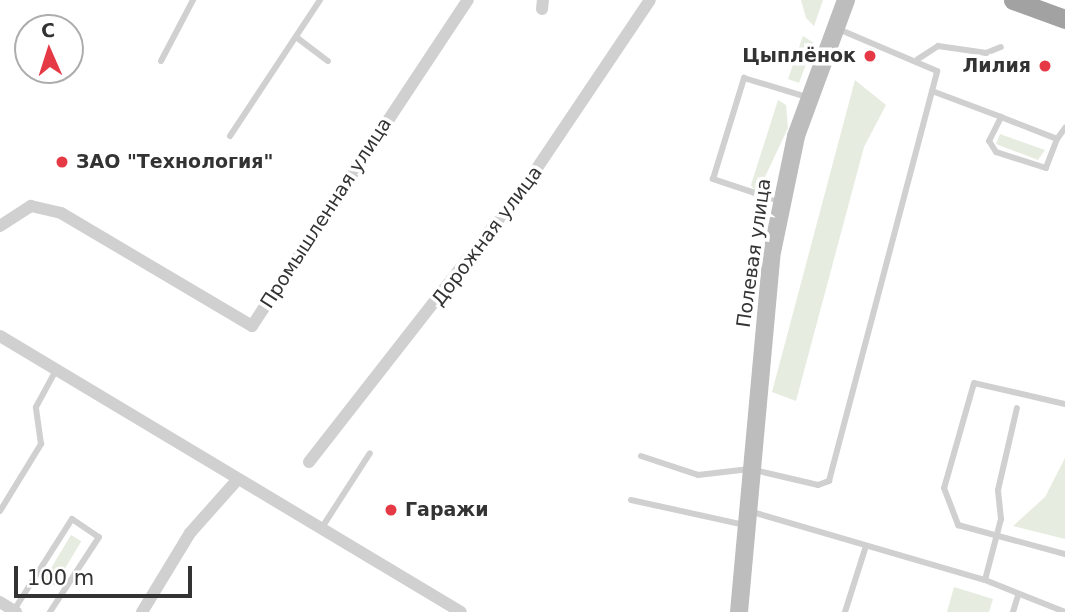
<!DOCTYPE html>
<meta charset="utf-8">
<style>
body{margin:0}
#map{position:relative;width:1065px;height:612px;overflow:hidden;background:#fff;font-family:"DejaVu Sans",sans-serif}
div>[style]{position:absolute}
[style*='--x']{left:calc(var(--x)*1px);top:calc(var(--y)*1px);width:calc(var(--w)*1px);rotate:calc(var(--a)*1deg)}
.green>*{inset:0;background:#e6ecdf;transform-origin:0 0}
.service>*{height:6px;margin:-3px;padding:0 3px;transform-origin:3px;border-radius:3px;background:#d0d0d0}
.minor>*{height:12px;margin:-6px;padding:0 6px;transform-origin:6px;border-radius:6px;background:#d0d0d0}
.secondary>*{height:18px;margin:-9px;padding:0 9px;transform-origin:9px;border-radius:9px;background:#bdbdbd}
.trunk>*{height:19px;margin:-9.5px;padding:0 9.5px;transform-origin:9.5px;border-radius:9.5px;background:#a2a2a2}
.dots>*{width:19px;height:19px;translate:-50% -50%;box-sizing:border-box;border:4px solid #fff;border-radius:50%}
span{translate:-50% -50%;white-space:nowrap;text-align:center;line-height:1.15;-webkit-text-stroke:7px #fff;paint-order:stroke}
.poi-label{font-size:19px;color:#333;font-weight:700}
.right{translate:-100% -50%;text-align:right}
.left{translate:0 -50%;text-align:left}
.street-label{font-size:19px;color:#333}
.north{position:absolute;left:14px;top:14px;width:70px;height:70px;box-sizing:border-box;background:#fff;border:2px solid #adadad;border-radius:50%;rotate:357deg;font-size:19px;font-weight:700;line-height:28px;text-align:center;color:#333}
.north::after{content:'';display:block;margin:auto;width:24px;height:32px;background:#e63946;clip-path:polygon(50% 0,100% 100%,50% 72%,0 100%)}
.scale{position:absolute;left:14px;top:566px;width:178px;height:32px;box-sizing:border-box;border:4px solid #333;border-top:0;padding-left:9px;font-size:21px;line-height:24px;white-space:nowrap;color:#333;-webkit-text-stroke:5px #fff;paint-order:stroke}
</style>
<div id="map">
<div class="green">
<i style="clip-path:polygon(801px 0,823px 0,814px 26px,806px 18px)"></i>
<i style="clip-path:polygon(803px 36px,814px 43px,799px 83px,788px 79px)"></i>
<i style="clip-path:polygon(855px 80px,886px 105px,864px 147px,796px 401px,772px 392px)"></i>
<i style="clip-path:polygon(778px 100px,786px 105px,788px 128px,757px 194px,751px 185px)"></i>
<i style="clip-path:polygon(1000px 134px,1045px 150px,1038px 160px,996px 144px)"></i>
<i style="clip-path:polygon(1065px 458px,1065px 539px,1013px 526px,1045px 497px)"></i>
<i style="left:71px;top:535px;width:12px;height:52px;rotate:31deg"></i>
<i style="clip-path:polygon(954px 587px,993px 599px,989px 612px,947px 612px)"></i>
</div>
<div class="service">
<i style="--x:296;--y:37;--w:40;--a:37"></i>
<i style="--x:918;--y:59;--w:24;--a:-33"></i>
<i style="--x:938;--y:46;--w:49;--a:8.3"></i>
<i style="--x:986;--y:53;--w:16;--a:-22"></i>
<i style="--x:161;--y:61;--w:69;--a:-62.3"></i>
<i style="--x:932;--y:91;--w:74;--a:20.6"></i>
<i style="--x:1001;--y:117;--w:60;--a:21.4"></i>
<i style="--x:1057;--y:139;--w:31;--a:111"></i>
<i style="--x:1046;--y:168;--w:52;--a:-162.3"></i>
<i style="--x:996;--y:152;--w:13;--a:-122"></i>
<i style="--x:989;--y:141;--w:27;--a:-63"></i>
<i style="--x:230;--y:136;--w:163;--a:-56.5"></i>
<i style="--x:1057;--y:139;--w:14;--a:-54"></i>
<i style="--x:779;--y:201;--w:70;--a:-161.6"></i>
<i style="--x:713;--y:179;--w:106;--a:-72.9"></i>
<i style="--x:744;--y:78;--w:66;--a:16.8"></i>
<i style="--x:1065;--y:404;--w:93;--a:-167"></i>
<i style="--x:974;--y:383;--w:109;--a:105.9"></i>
<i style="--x:944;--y:488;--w:40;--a:69"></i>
<i style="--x:958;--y:525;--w:111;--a:15.2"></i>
<i style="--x:641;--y:456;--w:60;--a:18.4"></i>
<i style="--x:698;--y:475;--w:52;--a:-6.6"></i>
<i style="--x:750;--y:469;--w:70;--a:13.2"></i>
<i style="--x:818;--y:485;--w:12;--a:-20"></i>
<i style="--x:829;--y:481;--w:424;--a:-75.2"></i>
<i style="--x:937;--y:71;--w:108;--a:-157"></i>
<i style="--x:631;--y:500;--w:117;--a:12.4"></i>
<i style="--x:0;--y:511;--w:79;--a:-58.5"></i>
<i style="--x:41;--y:444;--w:37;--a:-98"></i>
<i style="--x:36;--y:407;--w:42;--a:-61.6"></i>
<i style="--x:749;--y:511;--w:246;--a:16.3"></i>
<i style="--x:985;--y:580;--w:86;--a:21.8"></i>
<i style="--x:321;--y:529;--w:90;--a:-57.2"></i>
<i style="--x:985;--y:580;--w:63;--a:-75.3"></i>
<i style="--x:1001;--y:519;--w:29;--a:-96"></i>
<i style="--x:998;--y:490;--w:84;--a:-77"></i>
<i style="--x:14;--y:610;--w:108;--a:-57.5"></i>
<i style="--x:72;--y:519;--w:32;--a:34"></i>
<i style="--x:99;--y:537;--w:90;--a:123.2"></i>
<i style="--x:845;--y:612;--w:66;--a:-72.4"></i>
<i style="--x:1013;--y:612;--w:17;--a:-73"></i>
</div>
<div class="minor">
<i style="--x:542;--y:9;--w:9;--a:-84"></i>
<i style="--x:0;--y:226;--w:37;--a:-33"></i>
<i style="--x:31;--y:206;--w:31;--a:13"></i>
<i style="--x:61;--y:213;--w:222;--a:30.6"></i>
<i style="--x:252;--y:326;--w:391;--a:-56.5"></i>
<i style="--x:0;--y:336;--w:537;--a:30.91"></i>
<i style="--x:309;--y:462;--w:354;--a:-52"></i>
<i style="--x:527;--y:183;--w:220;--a:-56.1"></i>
<i style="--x:0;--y:602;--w:19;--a:32"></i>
<i style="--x:142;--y:612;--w:92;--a:-58.7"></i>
<i style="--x:190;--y:533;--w:72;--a:-48.4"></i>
</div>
<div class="secondary">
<i style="--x:739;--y:612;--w:356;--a:-84.8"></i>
<i style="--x:771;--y:257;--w:124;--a:-78.3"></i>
<i style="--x:796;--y:136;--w:145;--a:-69.8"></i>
</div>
<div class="trunk">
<i style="--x:1013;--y:0;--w:55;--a:20.1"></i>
</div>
<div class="dots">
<i style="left:870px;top:56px;background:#e63946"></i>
<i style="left:1045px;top:66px;background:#e63946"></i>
<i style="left:62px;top:162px;background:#e63946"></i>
<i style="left:391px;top:510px;background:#e63946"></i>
</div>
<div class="poi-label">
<span class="right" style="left:856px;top:56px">Цыплёнок</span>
<span class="right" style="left:1031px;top:66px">Лилия</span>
<span class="left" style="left:76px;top:162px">ЗАО "Технология"</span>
<span class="left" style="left:405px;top:510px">Гаражи</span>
</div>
<div class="street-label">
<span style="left:326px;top:213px;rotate:-57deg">Промышленная улица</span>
<span style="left:487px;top:236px;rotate:-53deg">Дорожная улица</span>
<span style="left:754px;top:253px;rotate:-82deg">Полевая улица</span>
</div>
<div class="north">С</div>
<div class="scale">100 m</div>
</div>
